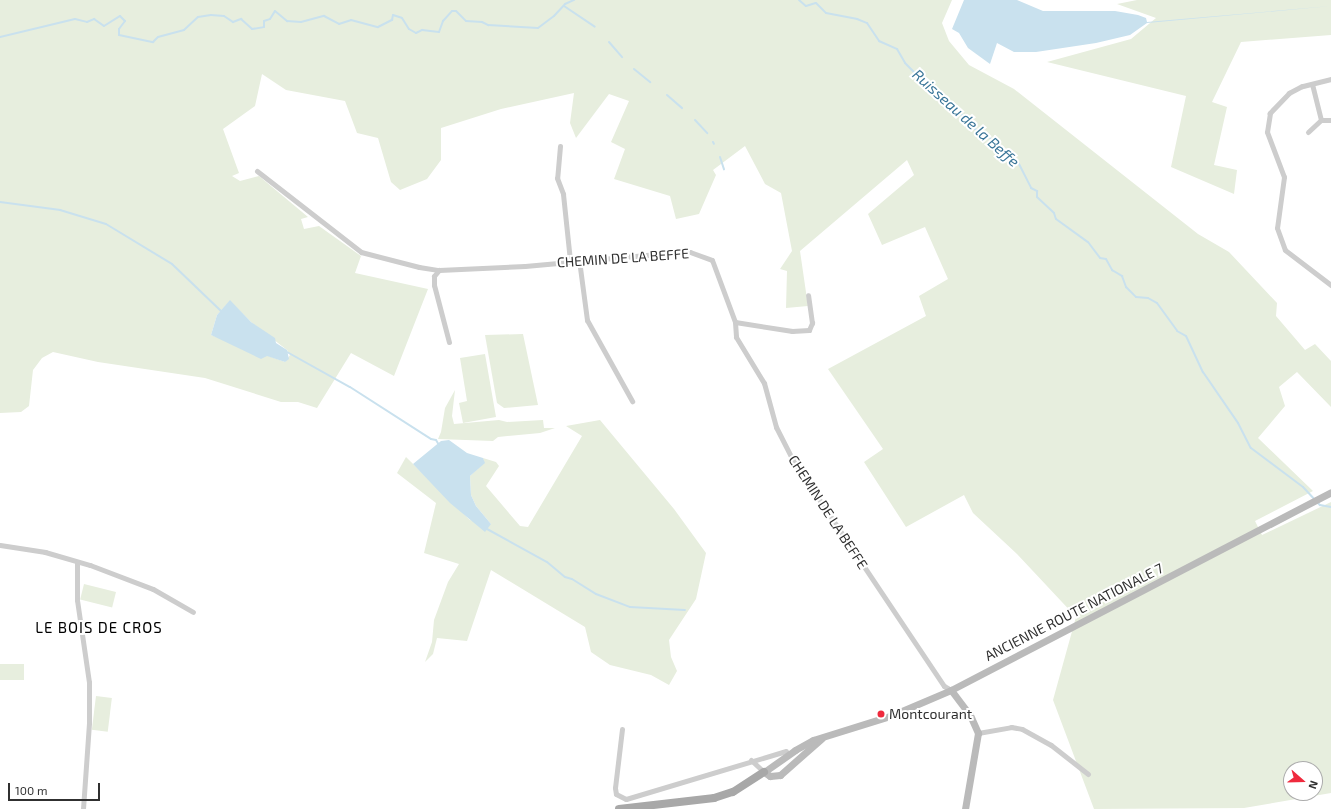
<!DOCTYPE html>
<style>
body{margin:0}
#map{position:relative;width:1331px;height:809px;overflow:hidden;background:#fff;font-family:"Exo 2",sans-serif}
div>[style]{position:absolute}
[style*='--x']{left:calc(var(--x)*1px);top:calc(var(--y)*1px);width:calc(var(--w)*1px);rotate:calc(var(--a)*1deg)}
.green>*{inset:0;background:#e7eede;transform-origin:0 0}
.water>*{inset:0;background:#c9e1ee}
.stream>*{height:2px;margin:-1px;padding:0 1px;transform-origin:1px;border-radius:1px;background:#c9e1ee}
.street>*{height:5px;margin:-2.5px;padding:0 2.5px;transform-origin:2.5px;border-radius:2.5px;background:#cdcdcd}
.secondary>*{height:7px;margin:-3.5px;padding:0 3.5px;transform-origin:3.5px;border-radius:3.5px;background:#bababa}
.primary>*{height:8px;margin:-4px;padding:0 4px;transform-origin:4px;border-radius:4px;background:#a8a8a8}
.dots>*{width:11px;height:11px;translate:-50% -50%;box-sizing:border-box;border:2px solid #fff;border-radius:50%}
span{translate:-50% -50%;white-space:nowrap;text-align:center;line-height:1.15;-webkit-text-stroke:4px #fff;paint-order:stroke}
.street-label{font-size:14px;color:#303030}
.poi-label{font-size:14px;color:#303030}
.left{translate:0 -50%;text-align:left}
.water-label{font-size:15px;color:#397598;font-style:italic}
.neighbourhood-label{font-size:15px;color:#000;letter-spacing:1px}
.north{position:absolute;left:1283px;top:761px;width:40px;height:40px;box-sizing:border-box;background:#fff;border:1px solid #acacac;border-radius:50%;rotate:110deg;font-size:11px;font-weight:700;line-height:16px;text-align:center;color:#303030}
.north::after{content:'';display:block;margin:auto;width:14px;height:18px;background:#ef2a3d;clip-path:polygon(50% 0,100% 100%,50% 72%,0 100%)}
.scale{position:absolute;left:8px;top:783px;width:92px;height:18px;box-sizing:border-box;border:2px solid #303030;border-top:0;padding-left:5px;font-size:12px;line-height:14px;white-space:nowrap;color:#303030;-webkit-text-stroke:3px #fff;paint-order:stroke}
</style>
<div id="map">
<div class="green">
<i style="clip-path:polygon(evenodd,0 0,952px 0,942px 23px,949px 41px,969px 65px,1014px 89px,1198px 234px,1229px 252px,1277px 303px,1276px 316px,1305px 350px,1315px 344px,1331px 361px,1331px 407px,1297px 372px,1279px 387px,1285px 406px,1258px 438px,1313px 491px,1255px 521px,1262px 535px,1331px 502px,1331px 793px,1244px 808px,1094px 809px,1053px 700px,1076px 617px,1017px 554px,973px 513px,964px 495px,906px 527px,864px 462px,883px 449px,828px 369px,926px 316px,919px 296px,948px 279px,925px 227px,882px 245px,868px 214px,914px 175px,907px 160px,800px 251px,808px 306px,786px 308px,787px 271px,780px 269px,792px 251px,781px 193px,765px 184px,745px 146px,713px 170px,716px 175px,699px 214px,676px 219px,670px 196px,614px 179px,625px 149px,611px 142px,629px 101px,609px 94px,576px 138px,570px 123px,574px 93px,501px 109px,441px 128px,441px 160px,427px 179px,400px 190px,391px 182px,378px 138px,357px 133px,345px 101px,286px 90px,262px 74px,255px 106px,223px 129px,239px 173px,232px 176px,240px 181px,259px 176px,308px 217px,301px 219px,304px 229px,319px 226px,361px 256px,355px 273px,428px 289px,394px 376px,351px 353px,317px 408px,298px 402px,281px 402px,205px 378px,98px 362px,53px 352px,42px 358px,33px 370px,29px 406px,21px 412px,0 413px,0 0,230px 301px,251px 322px,287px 350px,290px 355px,285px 362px,211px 335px,217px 315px,230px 301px,0 0,1291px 769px,1315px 769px,1315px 793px,1291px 793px,1291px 769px)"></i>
<i style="clip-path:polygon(1137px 0,1331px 0,1331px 35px,1241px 42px,1212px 102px,1227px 107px,1214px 165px,1237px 170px,1234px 194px,1171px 167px,1186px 96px,1047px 62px,1131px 39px,1156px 18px,1117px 4px)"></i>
<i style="clip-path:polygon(523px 334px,538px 405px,504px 408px,497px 403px,485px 335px)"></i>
<i style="clip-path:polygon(485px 354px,496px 417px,463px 423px,459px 403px,467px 401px,460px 358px)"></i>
<i style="clip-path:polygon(455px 390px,452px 416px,454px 424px,499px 420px,507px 422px,543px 420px,544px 428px,555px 428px,540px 433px,498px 437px,493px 441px,438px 439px,441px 432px,445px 408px)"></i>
<i style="clip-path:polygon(600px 420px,674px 509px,706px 553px,696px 599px,669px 640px,671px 657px,677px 671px,669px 685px,651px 675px,610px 665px,591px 652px,585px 627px,491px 570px,467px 641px,437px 638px,433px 654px,425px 662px,432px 642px,434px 620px,448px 582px,459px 564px,424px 553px,436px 503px,397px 473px,406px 457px,470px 520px,491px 524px,476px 506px,471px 495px,470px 476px,484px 463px,483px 458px,496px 462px,499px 466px,486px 486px,520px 526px,528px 527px,582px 436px,566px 426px)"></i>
<i style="left:84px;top:584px;width:33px;height:16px;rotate:14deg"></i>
<i style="left:24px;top:664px;width:16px;height:24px;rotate:90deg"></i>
<i style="left:96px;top:696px;width:16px;height:34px;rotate:7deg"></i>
</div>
<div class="water">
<i style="clip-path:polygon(964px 0,1017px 0,1043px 11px,1115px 11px,1138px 15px,1146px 18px,1147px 22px,1331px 6px,1147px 23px,1130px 35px,1096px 43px,1036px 52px,1014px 52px,997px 43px,990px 64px,968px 48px,959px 33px,952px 29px)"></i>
<i style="clip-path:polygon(230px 300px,251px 322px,275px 338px,276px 343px,287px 350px,289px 359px,285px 362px,267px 356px,261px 359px,211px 335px,217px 315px)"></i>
<i style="clip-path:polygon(449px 440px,467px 453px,483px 458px,485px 463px,470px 476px,471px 495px,476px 506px,491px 524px,485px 532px,450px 503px,413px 464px,441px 441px)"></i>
</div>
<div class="stream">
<i style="--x:799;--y:0;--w:9;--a:41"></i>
<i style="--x:806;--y:6;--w:10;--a:-17"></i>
<i style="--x:816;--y:3;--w:14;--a:45"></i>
<i style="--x:826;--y:13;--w:32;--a:11"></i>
<i style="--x:857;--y:19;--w:11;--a:22"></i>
<i style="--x:867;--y:23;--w:22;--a:56"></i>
<i style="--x:879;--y:41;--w:20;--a:24"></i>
<i style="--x:897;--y:49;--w:16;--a:60"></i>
<i style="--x:905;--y:63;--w:31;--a:45"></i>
<i style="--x:927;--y:85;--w:52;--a:40.4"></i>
<i style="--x:967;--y:119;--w:13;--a:51"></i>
<i style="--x:975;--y:129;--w:23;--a:31"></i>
<i style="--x:995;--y:141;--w:14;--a:54"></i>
<i style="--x:1003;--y:152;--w:18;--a:34"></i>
<i style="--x:1018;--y:162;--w:29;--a:63"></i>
<i style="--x:1031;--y:188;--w:7;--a:27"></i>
<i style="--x:1037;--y:191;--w:6;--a:90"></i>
<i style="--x:1037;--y:197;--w:23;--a:43"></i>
<i style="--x:1054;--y:213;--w:6;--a:72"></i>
<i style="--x:1056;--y:219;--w:39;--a:36"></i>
<i style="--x:1088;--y:242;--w:20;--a:53"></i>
<i style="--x:1100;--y:258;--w:6;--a:9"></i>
<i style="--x:1106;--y:259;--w:13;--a:61"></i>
<i style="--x:1112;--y:270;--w:12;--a:31"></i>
<i style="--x:1122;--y:276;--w:12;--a:70"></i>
<i style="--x:1126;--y:287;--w:14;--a:45"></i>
<i style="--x:1136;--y:297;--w:12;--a:5"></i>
<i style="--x:1148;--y:298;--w:10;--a:29"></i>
<i style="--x:1157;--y:303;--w:34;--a:54"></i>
<i style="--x:1177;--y:331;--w:10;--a:29"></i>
<i style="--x:1186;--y:336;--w:40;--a:65"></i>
<i style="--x:1203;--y:372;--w:62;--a:55.5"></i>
<i style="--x:1238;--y:423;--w:28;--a:63"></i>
<i style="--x:1251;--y:448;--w:65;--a:36.9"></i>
<i style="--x:1303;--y:487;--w:25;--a:47"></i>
<i style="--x:1320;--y:505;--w:11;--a:10"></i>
<i style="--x:564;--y:6;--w:37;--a:34"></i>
<i style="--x:0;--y:37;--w:77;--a:-13.5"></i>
<i style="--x:75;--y:19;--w:12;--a:14"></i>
<i style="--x:87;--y:22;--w:8;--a:-23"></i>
<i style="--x:94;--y:19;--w:12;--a:35"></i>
<i style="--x:104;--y:26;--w:19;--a:-32"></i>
<i style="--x:120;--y:16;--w:7;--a:45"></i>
<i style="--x:125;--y:21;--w:10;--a:127"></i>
<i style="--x:119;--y:29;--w:6;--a:90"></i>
<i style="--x:119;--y:35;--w:35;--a:12"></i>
<i style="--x:153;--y:42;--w:7;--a:-45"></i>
<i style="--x:158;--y:37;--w:27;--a:-15"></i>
<i style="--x:184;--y:30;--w:19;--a:-43"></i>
<i style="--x:198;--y:17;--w:13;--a:-9"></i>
<i style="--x:211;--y:15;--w:13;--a:4"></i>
<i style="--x:224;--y:16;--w:11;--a:34"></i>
<i style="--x:233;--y:22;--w:9;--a:-21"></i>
<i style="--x:241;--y:19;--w:15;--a:42"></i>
<i style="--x:252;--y:29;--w:12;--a:-9"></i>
<i style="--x:264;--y:27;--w:6;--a:-90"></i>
<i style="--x:264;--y:21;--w:6;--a:-18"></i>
<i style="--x:270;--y:19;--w:9;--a:-58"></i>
<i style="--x:275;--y:11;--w:16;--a:40"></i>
<i style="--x:287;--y:21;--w:14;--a:4"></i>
<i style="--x:301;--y:22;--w:24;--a:-15"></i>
<i style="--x:324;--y:16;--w:17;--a:28"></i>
<i style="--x:339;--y:24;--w:13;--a:-18"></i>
<i style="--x:351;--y:20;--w:28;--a:15"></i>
<i style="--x:378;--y:27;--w:16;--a:-27"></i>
<i style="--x:392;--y:20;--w:5;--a:-79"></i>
<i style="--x:393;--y:15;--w:9;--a:18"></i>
<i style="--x:402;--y:18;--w:13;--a:58"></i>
<i style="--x:409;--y:29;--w:8;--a:30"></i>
<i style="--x:416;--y:33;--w:7;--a:-27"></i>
<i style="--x:422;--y:30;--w:17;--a:7"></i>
<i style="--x:439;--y:32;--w:12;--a:-70"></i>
<i style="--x:443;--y:21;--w:13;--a:-48"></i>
<i style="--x:452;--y:11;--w:4;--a:0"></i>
<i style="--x:456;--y:11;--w:14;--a:45"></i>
<i style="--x:466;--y:21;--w:16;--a:4"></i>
<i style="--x:482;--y:22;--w:7;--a:27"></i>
<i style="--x:488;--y:25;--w:50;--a:3.4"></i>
<i style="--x:538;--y:28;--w:20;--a:-37"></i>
<i style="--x:554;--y:16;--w:16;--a:-47"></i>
<i style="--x:565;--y:4;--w:10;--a:-24"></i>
<i style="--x:609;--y:42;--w:20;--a:49"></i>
<i style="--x:634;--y:69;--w:21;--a:39"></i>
<i style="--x:667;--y:95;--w:20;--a:41"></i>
<i style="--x:695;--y:120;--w:18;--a:47"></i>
<i style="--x:713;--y:142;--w:2;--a:63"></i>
<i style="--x:720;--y:157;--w:13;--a:72"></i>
<i style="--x:0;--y:202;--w:61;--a:7.6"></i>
<i style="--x:60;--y:210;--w:48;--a:16.9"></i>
<i style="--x:106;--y:224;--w:77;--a:31.2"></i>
<i style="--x:172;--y:264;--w:69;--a:43.8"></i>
<i style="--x:287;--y:352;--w:72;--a:29.1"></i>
<i style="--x:350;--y:387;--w:96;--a:32.7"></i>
<i style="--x:431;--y:439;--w:5;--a:11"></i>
<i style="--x:436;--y:440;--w:6;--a:59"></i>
<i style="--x:487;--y:529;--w:68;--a:28.8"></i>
<i style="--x:547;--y:562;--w:23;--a:40"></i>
<i style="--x:565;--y:577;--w:7;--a:16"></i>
<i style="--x:572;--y:579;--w:28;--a:32"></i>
<i style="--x:596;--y:594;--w:36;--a:21"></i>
<i style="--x:630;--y:607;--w:55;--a:3.1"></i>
</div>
<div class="street">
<i style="--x:1331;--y:79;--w:30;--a:166"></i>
<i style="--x:1302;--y:86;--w:15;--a:152"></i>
<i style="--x:1289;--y:93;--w:28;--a:134"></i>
<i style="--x:1270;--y:113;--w:19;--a:99"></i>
<i style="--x:1267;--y:132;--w:48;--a:69.3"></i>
<i style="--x:1284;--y:177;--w:51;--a:97.8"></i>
<i style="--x:1277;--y:228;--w:23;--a:70"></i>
<i style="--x:1285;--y:250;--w:58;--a:37.3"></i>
<i style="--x:1321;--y:120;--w:10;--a:0"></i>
<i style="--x:1308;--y:132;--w:18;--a:-43"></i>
<i style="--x:1321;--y:120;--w:37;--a:-104"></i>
<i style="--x:560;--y:146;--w:32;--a:95"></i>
<i style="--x:557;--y:178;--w:17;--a:69"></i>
<i style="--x:563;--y:194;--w:67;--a:84"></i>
<i style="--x:257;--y:171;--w:132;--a:37.9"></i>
<i style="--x:361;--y:252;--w:60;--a:14.5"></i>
<i style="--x:419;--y:267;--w:20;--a:9"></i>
<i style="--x:439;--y:270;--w:86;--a:-2.7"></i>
<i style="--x:525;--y:266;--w:155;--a:-5.2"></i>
<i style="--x:679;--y:252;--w:11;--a:0"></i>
<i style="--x:690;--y:252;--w:23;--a:20"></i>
<i style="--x:712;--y:260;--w:66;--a:69.6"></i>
<i style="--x:735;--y:322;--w:15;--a:86"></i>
<i style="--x:736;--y:337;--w:54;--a:58.7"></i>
<i style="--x:764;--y:383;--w:46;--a:74.7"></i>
<i style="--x:776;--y:427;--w:36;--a:63"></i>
<i style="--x:792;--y:459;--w:273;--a:56.2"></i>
<i style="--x:944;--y:686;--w:8;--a:30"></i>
<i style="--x:579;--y:260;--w:61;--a:82.4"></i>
<i style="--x:587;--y:320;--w:93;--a:60.9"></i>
<i style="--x:439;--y:270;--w:8;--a:130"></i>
<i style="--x:434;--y:276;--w:9;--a:90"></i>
<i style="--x:434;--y:285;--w:59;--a:75.3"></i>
<i style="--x:735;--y:322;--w:58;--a:9"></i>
<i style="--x:792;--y:331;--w:17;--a:-3"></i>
<i style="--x:809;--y:330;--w:8;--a:-67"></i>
<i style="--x:812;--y:323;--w:28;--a:-98"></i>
<i style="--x:0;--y:545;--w:46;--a:8.8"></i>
<i style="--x:45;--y:552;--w:47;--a:16.1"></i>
<i style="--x:90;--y:565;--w:67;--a:20.9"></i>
<i style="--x:153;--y:589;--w:46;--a:29.9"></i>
<i style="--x:77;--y:562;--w:38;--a:90"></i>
<i style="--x:77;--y:600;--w:83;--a:81.7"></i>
<i style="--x:89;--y:682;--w:41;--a:90"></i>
<i style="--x:89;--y:723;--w:86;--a:94"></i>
<i style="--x:622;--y:729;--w:59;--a:96.8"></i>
<i style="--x:615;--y:788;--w:6;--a:81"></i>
<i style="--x:616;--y:794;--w:11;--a:27"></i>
<i style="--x:626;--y:799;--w:167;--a:-16.7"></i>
<i style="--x:978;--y:733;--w:34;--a:-10"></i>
<i style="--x:1011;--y:727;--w:11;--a:10"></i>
<i style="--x:1022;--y:729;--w:33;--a:29"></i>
<i style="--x:1051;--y:745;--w:47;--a:38.1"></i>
<i style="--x:751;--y:760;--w:18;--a:43"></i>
</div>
<div class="secondary">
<i style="--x:951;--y:690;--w:31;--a:53"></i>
<i style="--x:970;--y:715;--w:20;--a:66"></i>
<i style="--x:978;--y:733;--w:77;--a:99.7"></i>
<i style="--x:822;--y:738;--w:56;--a:138.6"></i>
<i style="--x:780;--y:775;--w:10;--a:174"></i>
<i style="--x:770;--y:776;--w:7;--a:-146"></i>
<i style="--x:764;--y:772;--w:38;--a:-35"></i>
<i style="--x:795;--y:750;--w:21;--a:-29"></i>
<i style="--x:813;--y:740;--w:81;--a:-17.3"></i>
<i style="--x:890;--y:716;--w:66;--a:-23.1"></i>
<i style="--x:951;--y:690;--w:428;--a:-27.5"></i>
</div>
<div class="primary">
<i style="--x:619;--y:809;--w:96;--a:-6.6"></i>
<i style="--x:714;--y:798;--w:20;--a:-18"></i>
<i style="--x:733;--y:792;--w:37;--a:-33"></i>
</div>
<div class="dots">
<i style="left:881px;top:714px;background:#ef2a3d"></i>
</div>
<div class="street-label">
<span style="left:623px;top:258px;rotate:-4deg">CHEMIN DE LA BEFFE</span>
<span style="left:828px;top:512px;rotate:57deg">CHEMIN DE LA BEFFE</span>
<span style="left:1074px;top:612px;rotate:-27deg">ANCIENNE ROUTE NATIONALE 7</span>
</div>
<div class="poi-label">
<span class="left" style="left:889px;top:714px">Montcourant</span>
</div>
<div class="water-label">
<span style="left:966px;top:118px;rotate:42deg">Ruisseau de la Beffe</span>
</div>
<div class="neighbourhood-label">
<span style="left:99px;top:628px">LE BOIS DE CROS</span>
</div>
<div class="north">N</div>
<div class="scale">100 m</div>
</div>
